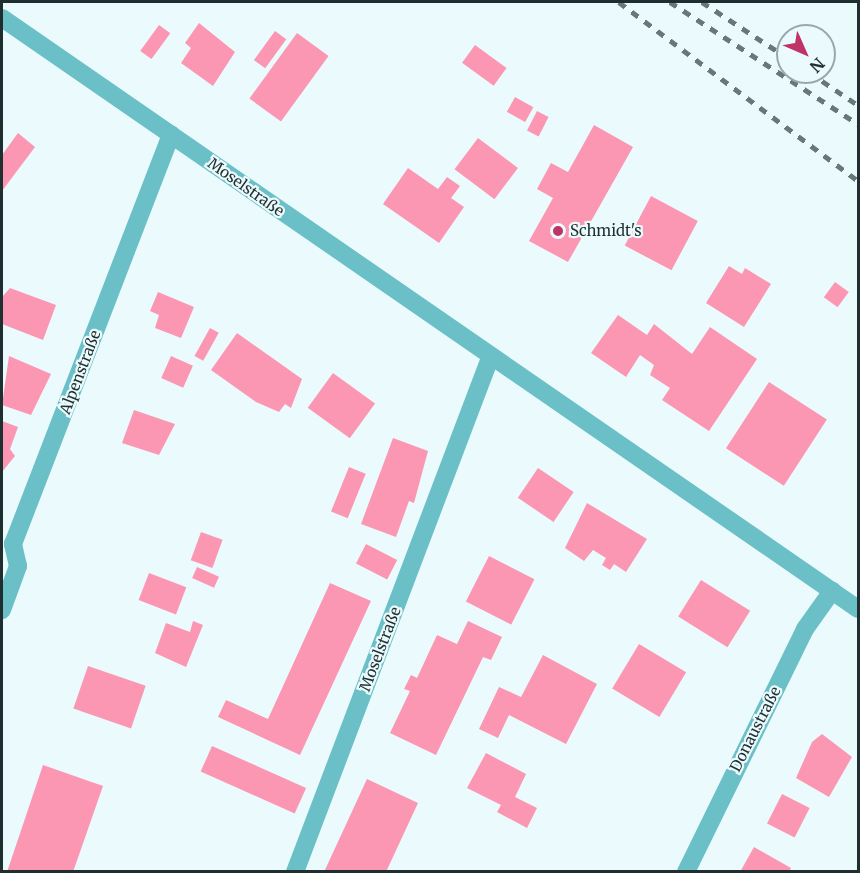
<!DOCTYPE html>
<meta charset="utf-8">
<style>
body{margin:0}
#map{position:relative;width:860px;height:873px;overflow:hidden;background:#ebfbfd;font-family:Merriweather,serif}
div>[style]{position:absolute}
[style*='--x']{left:calc(var(--x)*1px);top:calc(var(--y)*1px);width:calc(var(--w)*1px);rotate:calc(var(--a)*1deg)}
.building>*{inset:0;background:#fb97b2;transform-origin:0 0}
.minor>*{height:18px;margin:-9px;padding:0 9px;transform-origin:9px;border-radius:9px;background:#6bc0c8}
.rail>*{height:4.5px;margin-top:-2.25px;transform-origin:0;background:repeating-linear-gradient(90deg,#687879 0 8px,transparent 0 16px)}
.dots>*{width:16px;height:16px;translate:-50% -50%;box-sizing:border-box;border:3px solid #ebfbfd;border-radius:50%}
span{translate:-50% -50%;white-space:nowrap;text-align:center;line-height:1.15;-webkit-text-stroke:4.5px #ebfbfd;paint-order:stroke}
.street-label{font-size:15px;color:#1f2f30}
.poi-label{font-size:15px;color:#1f2f30}
.left{translate:0 -50%;text-align:left}
.frame{position:absolute;inset:0;border:3px solid #1f2f30;pointer-events:none}
.north{position:absolute;left:776px;top:24px;width:60px;height:60px;box-sizing:border-box;background:#ebfbfd;border:2px solid #99a9ab;border-radius:50%;rotate:135deg;font-size:16px;font-weight:700;line-height:24px;text-align:center;color:#1f2f30}
.north::after{content:'';display:block;margin:auto;width:21px;height:27px;background:#bf3367;clip-path:polygon(50% 0,100% 100%,50% 72%,0 100%)}
</style>
<div id="map">
<div class="building">
<i style="clip-path:polygon(199px 23px,235px 52px,213px 86px,181px 63px,191px 48px,185px 43px)"></i>
<i style="left:159px;top:25px;width:14px;height:32px;rotate:36deg"></i>
<i style="left:275px;top:31px;width:14px;height:36px;rotate:36deg"></i>
<i style="left:297px;top:33px;width:39px;height:81px;rotate:36deg"></i>
<i style="left:475px;top:45px;width:39px;height:22px;rotate:36deg"></i>
<i style="left:515px;top:97px;width:21px;height:17px;rotate:29deg"></i>
<i style="left:537px;top:111px;width:13px;height:22px;rotate:27deg"></i>
<i style="clip-path:polygon(594px 125px,633px 147px,568px 262px,529px 241px,553px 198px,537px 189px,551px 163px,568px 172px)"></i>
<i style="clip-path:polygon(18px 133px,35px 147px,2px 191px,2px 155px)"></i>
<i style="left:478px;top:138px;width:50px;height:39px;rotate:37deg"></i>
<i style="clip-path:polygon(408px 168px,438px 189px,447px 177px,460px 186px,451px 198px,464px 207px,439px 243px,383px 204px)"></i>
<i style="left:651px;top:196px;width:53px;height:56px;rotate:28deg"></i>
<i style="clip-path:polygon(729px 266px,742px 274px,745px 268px,771px 284px,744px 327px,706px 303px)"></i>
<i style="left:835px;top:282px;width:17px;height:19px;rotate:36deg"></i>
<i style="clip-path:polygon(10px 288px,56px 305px,43px 340px,2px 324px,2px 297px)"></i>
<i style="clip-path:polygon(158px 292px,194px 307px,181px 338px,155px 328px,159px 315px,150px 311px)"></i>
<i style="clip-path:polygon(618px 315px,647px 335px,654px 324px,692px 354px,710px 327px,757px 359px,709px 431px,662px 400px,670px 388px,650px 375px,654px 365px,640px 355px,626px 377px,591px 353px)"></i>
<i style="left:210px;top:328px;width:10px;height:32px;rotate:29deg"></i>
<i style="clip-path:polygon(237px 333px,302px 379px,291px 408px,285px 404px,279px 412px,256px 402px,211px 370px)"></i>
<i style="clip-path:polygon(9px 356px,51px 374px,31px 415px,2px 405px)"></i>
<i style="left:171px;top:356px;width:24px;height:24px;rotate:24deg"></i>
<i style="left:333px;top:373px;width:52px;height:43px;rotate:36deg"></i>
<i style="left:769px;top:382px;width:69px;height:79px;rotate:33deg"></i>
<i style="clip-path:polygon(134px 410px,175px 424px,159px 455px,122px 443px)"></i>
<i style="clip-path:polygon(2px 421px,18px 427px,10px 449px,15px 456px,2px 472px)"></i>
<i style="clip-path:polygon(393px 438px,428px 451px,414px 503px,409px 501px,396px 537px,361px 524px)"></i>
<i style="left:349px;top:467px;width:18px;height:48px;rotate:22deg"></i>
<i style="left:538px;top:468px;width:43px;height:36px;rotate:34deg"></i>
<i style="clip-path:polygon(587px 503px,647px 539px,626px 572px,614px 564px,610px 570px,602px 565px,606px 558px,593px 550px,584px 561px,565px 548px)"></i>
<i style="left:201px;top:532px;width:23px;height:30px;rotate:20deg"></i>
<i style="left:366px;top:544px;width:35px;height:22px;rotate:27deg"></i>
<i style="left:489px;top:556px;width:51px;height:51px;rotate:27deg"></i>
<i style="left:197px;top:567px;width:24px;height:12px;rotate:24deg"></i>
<i style="left:149px;top:573px;width:40px;height:29px;rotate:21deg"></i>
<i style="left:701px;top:580px;width:58px;height:43px;rotate:32deg"></i>
<i style="clip-path:polygon(330px 583px,371px 601px,300px 755px,218px 717px,226px 700px,268px 719px)"></i>
<i style="clip-path:polygon(193px 621px,203px 625px,186px 667px,155px 653px,166px 623px,190px 632px)"></i>
<i style="clip-path:polygon(468px 621px,502px 637px,491px 660px,483px 657px,436px 755px,390px 733px,410px 691px,404px 689px,411px 675px,417px 678px,437px 635px,457px 644px)"></i>
<i style="left:639px;top:644px;width:55px;height:52px;rotate:31deg"></i>
<i style="clip-path:polygon(543px 655px,597px 684px,566px 744px,509px 715px,498px 738px,479px 729px,499px 687px,521px 697px)"></i>
<i style="left:88px;top:666px;width:61px;height:45px;rotate:19deg"></i>
<i style="clip-path:polygon(822px 734px,852px 757px,829px 797px,796px 778px,812px 742px)"></i>
<i style="left:212px;top:746px;width:103px;height:28px;rotate:24deg"></i>
<i style="clip-path:polygon(486px 753px,526px 774px,515px 797px,537px 808px,527px 828px,497px 812px,501px 805px,467px 788px)"></i>
<i style="clip-path:polygon(43px 765px,103px 786px,73px 872px,7px 872px)"></i>
<i style="clip-path:polygon(367px 779px,418px 803px,386px 872px,324px 872px)"></i>
<i style="left:782px;top:794px;width:31px;height:33px;rotate:27deg"></i>
<i style="clip-path:polygon(754px 847px,791px 868px,789px 872px,740px 872px)"></i>
</div>
<div class="minor">
<i style="--x:2;--y:18;--w:1040;--a:34.62"></i>
<i style="--x:2;--y:610;--w:47;--a:-70"></i>
<i style="--x:18;--y:566;--w:23;--a:-103"></i>
<i style="--x:13;--y:544;--w:439;--a:-68.9"></i>
<i style="--x:295;--y:872;--w:550;--a:-69.22"></i>
<i style="--x:686;--y:872;--w:271;--a:-63.9"></i>
<i style="--x:805;--y:629;--w:47;--a:-54.6"></i>
</div>
<div class="rail">
<i style="--x:619;--y:2;--w:299;--a:36.8"></i>
<i style="--x:670;--y:2;--w:224;--a:33"></i>
<i style="--x:702;--y:2;--w:103;--a:33.1"></i>
<i style="--x:809;--y:72;--w:59;--a:34"></i>
</div>
<div class="dots">
<i style="left:558px;top:231px;background:#bf3367"></i>
</div>
<div class="street-label">
<span style="left:246px;top:187px;rotate:35deg">Moselstraße</span>
<span style="left:80px;top:372px;rotate:-69deg">Alpenstraße</span>
<span style="left:380px;top:649px;rotate:-69deg">Moselstraße</span>
<span style="left:755px;top:729px;rotate:-63deg">Donaustraße</span>
</div>
<div class="poi-label">
<span class="left" style="left:570px;top:231px">Schmidt's</span>
</div>
<div class="frame"></div>
<div class="north">N</div>
</div>
